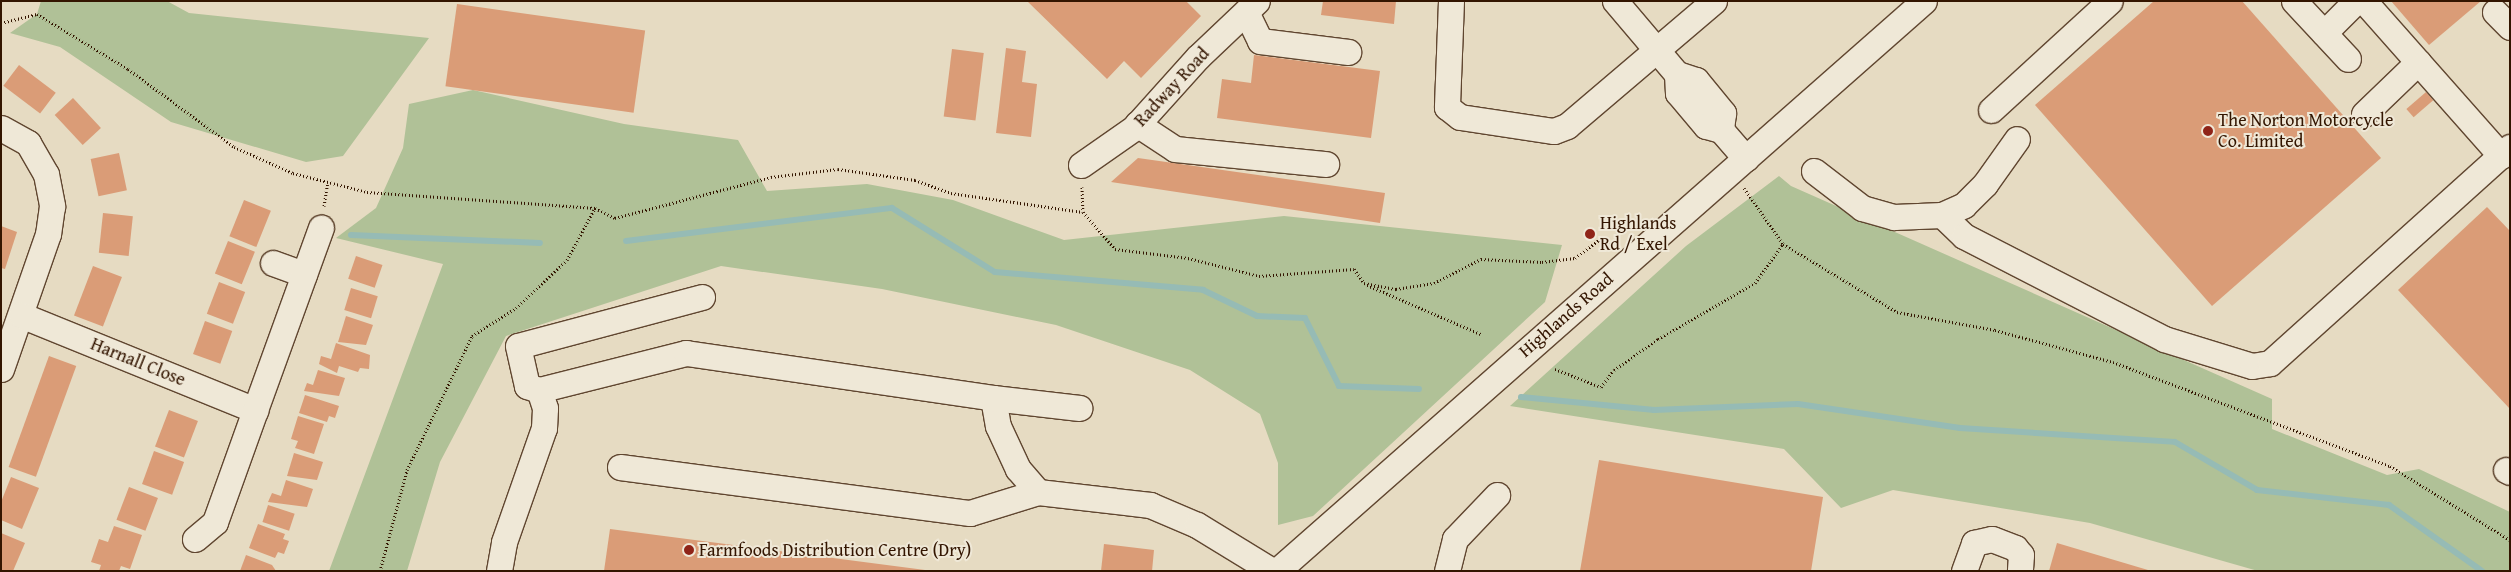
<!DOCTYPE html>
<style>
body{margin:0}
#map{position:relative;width:2511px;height:572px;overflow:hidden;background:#e6dbc2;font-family:"Gentium Book Plus",serif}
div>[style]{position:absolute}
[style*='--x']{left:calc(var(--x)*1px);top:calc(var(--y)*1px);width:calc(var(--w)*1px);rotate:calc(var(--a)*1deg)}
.green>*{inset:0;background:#b0c197}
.stream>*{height:6px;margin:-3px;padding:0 3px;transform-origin:3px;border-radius:3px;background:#96bbb5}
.building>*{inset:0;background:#da9c77;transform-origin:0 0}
.path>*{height:3px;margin-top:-1.5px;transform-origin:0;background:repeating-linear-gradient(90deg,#331500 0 1px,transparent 0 3.5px)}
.roads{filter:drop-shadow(1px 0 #604630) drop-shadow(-1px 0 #604630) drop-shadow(0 1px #604630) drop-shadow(0 -1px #604630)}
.minor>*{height:25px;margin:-12.5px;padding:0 12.5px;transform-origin:12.5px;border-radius:12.5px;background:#efe8d7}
.dots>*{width:14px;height:14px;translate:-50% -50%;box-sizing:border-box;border:2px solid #efe8d7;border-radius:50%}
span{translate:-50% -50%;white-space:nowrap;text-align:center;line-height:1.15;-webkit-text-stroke:4px #efe8d7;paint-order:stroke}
.street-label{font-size:18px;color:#331500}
.poi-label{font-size:18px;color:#331500}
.left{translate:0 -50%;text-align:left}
.frame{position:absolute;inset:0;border:2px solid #331500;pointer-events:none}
</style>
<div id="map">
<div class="green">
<i style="clip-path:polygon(41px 1px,167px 1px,189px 13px,429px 38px,343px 156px,306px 162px,171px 122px,60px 47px,10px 33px,37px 14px)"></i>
<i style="clip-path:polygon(473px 90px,624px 124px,738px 140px,767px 191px,867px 184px,953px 200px,1064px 240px,1284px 216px,1562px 245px,1545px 302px,1313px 516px,1278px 525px,1278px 463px,1260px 414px,1190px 370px,1056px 325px,882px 289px,721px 266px,506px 336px,440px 462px,407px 571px,329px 571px,443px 264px,336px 238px,376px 208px,403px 148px,409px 104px)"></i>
<i style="clip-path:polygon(1779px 176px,1791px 186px,2272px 399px,2272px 429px,2387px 475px,2419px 469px,2510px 512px,2510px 571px,2258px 571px,2090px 523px,1893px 490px,1841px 508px,1784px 449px,1510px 406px,1686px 246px)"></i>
</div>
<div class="stream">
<i style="--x:351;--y:235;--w:189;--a:2.4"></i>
<i style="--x:626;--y:241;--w:268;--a:-7.1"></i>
<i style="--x:892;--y:208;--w:121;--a:31.9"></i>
<i style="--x:995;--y:272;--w:209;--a:4.9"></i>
<i style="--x:1203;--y:290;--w:60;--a:25.7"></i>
<i style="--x:1257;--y:316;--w:48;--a:2.4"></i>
<i style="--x:1305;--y:318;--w:76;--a:63.4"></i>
<i style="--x:1339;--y:386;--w:80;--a:2.1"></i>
<i style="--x:1521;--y:397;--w:134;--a:5.6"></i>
<i style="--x:1654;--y:410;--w:144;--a:-2.4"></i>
<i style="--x:1798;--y:404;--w:164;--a:8.4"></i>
<i style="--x:1960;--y:428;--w:215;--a:3.7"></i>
<i style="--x:2175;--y:442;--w:95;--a:30.3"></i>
<i style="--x:2257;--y:490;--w:133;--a:6.5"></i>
<i style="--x:2389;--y:505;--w:114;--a:35.4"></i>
</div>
<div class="building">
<i style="clip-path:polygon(1027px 1px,1186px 1px,1201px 16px,1141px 78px,1124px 61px,1107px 79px)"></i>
<i style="clip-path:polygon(1323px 1px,1396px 1px,1394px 24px,1321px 15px)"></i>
<i style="clip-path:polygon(2154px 1px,2242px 1px,2381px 158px,2212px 306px,2035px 105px)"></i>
<i style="clip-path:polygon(2391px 1px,2481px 1px,2429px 45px)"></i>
<i style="left:457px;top:4px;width:190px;height:83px;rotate:8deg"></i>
<i style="clip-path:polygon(1006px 48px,1026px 51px,1022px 82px,1037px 84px,1031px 137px,996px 133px)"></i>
<i style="left:952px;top:49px;width:32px;height:68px;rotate:7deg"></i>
<i style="clip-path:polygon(1254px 55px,1380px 71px,1371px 138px,1217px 118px,1222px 79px,1251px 83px)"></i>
<i style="left:19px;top:65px;width:46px;height:26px;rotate:37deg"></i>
<i style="left:2426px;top:92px;width:11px;height:26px;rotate:49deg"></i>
<i style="left:73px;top:98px;width:41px;height:25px;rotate:47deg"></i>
<i style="left:119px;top:153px;width:38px;height:29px;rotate:78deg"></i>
<i style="clip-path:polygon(1138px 158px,1385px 193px,1380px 223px,1111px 182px)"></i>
<i style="left:244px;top:200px;width:29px;height:39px;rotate:22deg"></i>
<i style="clip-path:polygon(2487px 207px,2510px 231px,2510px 409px,2398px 290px)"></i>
<i style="left:103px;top:213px;width:30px;height:40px;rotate:6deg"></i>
<i style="clip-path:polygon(1px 226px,17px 232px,5px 269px,1px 268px)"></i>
<i style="left:228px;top:241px;width:29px;height:35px;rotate:22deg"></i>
<i style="left:356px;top:256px;width:28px;height:24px;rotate:19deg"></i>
<i style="left:93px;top:266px;width:31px;height:53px;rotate:21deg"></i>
<i style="left:219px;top:282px;width:28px;height:34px;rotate:21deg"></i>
<i style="left:351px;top:288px;width:28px;height:23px;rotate:17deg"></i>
<i style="clip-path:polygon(346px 316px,373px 325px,366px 345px,338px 342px)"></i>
<i style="left:205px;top:321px;width:29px;height:35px;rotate:20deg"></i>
<i style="clip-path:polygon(336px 343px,370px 355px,369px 369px,360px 368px,358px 372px,339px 366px,337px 373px,319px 364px,321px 356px,331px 359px)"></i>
<i style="left:49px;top:356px;width:29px;height:118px;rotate:20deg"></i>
<i style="clip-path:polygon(318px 370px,345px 378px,339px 396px,304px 391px,307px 383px,313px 385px)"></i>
<i style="clip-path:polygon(305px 395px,339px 406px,335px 418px,329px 416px,327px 422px,299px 413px)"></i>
<i style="left:169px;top:410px;width:31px;height:39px;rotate:21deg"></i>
<i style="clip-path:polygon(298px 416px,324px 424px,314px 454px,295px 448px,298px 441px,291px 439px)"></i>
<i style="left:154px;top:451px;width:32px;height:35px;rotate:20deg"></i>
<i style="clip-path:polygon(294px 453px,323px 462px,317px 480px,287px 476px)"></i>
<i style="clip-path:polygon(1599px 460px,1823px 497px,1811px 571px,1580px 571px)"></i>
<i style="clip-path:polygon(11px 477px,39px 488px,22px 529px,1px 520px,1px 502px)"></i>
<i style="clip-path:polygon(286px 480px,313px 489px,307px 507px,268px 502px,272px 493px,281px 496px)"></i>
<i style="left:129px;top:487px;width:31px;height:35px;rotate:21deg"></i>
<i style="left:268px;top:505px;width:28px;height:18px;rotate:18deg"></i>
<i style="clip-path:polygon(258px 524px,285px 534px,283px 539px,289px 541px,284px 554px,278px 552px,275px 558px,249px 548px)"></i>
<i style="clip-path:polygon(114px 526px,142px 535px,130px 569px,121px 566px,119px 571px,99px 571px,101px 565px,91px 562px,99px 539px,108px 542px)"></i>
<i style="clip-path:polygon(610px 529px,925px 570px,925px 571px,604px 571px)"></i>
<i style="clip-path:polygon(1px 533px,25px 543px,13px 571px,1px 571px)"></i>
<i style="clip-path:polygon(2057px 543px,2148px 570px,2148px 571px,2049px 571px)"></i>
<i style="clip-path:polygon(1104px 544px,1154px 550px,1152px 571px,1101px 571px)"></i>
<i style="clip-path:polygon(246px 555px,272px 565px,276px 571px,240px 571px)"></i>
</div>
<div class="path">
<i style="--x:1;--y:23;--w:37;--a:-14"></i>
<i style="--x:37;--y:14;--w:106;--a:31.1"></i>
<i style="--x:128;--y:69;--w:132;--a:36.3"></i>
<i style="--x:234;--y:147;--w:64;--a:23.8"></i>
<i style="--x:293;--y:173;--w:76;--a:14.4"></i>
<i style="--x:367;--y:192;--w:229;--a:4"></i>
<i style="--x:595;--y:208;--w:22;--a:27"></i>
<i style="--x:615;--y:218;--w:161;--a:-14.7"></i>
<i style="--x:771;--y:177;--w:67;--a:-6.8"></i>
<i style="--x:838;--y:169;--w:78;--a:8.1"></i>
<i style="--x:915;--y:180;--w:38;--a:20"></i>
<i style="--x:951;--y:193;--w:133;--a:8.2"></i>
<i style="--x:1083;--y:212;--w:49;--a:49.1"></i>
<i style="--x:1115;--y:249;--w:74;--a:7"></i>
<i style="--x:1188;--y:258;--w:73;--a:14.2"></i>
<i style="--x:1259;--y:276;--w:95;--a:-4.2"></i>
<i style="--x:1354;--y:269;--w:17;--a:54"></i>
<i style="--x:1364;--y:283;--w:33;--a:11"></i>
<i style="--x:1396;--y:289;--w:38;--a:-9"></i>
<i style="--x:1434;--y:283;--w:53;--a:-27.1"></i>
<i style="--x:1481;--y:259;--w:61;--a:2.8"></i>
<i style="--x:1542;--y:262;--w:33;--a:-7"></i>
<i style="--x:1575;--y:258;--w:30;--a:-37"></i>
<i style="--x:1599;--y:240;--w:15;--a:20"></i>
<i style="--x:1082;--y:187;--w:25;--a:88"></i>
<i style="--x:1744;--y:188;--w:68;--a:55.1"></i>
<i style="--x:1783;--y:244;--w:133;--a:30.8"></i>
<i style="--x:1897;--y:312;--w:100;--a:10.4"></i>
<i style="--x:1995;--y:330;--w:122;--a:15.2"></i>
<i style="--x:2113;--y:362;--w:296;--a:20.6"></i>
<i style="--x:2390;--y:466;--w:141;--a:31.7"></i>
<i style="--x:324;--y:206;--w:24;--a:-81"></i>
<i style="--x:1367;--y:285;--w:124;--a:23.3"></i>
<i style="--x:1555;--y:369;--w:49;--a:21.4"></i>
<i style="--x:1601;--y:387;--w:21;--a:-53"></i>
<i style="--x:1614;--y:370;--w:54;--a:-35.2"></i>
<i style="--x:1658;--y:339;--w:112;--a:-30"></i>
<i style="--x:1755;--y:283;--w:48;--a:-54.3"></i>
<i style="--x:380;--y:571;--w:105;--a:-75"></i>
<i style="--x:407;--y:470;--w:149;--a:-64.1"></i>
<i style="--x:472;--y:336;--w:52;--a:-32.5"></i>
<i style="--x:516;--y:308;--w:70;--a:-43.3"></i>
<i style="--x:567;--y:260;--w:59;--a:-61.7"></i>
</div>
<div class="roads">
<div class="minor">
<i style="--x:1451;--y:1;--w:106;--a:92.2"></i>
<i style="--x:1447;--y:107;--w:16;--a:38"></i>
<i style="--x:1460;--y:117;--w:95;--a:8.5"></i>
<i style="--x:1554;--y:131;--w:14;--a:-21"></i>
<i style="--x:1567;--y:126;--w:193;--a:-40.4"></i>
<i style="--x:1615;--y:1;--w:96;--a:49.7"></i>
<i style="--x:1677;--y:74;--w:20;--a:18"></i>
<i style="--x:1696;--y:80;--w:43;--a:50.7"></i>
<i style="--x:1723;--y:113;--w:17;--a:97"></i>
<i style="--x:2294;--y:1;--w:79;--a:47"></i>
<i style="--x:2364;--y:1;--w:207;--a:48.5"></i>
<i style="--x:1246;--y:12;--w:32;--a:64"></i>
<i style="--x:1260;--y:41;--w:89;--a:7.1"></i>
<i style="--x:2495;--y:12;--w:21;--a:45"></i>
<i style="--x:2324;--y:33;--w:45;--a:-45"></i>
<i style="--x:1677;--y:74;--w:19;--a:87"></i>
<i style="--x:1678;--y:93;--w:43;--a:49.7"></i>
<i style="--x:1706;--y:126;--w:16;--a:15"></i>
<i style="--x:1721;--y:130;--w:38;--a:49"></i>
<i style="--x:1991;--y:110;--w:161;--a:-42.5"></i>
<i style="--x:2364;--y:114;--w:75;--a:-43.9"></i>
<i style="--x:1137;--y:124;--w:45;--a:33.3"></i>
<i style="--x:1175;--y:149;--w:152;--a:5.7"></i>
<i style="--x:1;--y:128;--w:31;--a:29"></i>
<i style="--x:28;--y:143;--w:36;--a:60"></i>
<i style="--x:46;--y:174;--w:33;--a:79"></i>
<i style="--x:52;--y:206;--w:28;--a:98"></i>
<i style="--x:48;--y:234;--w:143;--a:109.2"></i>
<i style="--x:1081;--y:165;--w:65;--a:-34.9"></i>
<i style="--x:1134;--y:128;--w:96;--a:-48"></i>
<i style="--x:1198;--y:57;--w:81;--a:-43.5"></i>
<i style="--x:1814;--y:171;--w:61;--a:37.6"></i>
<i style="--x:1862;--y:208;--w:33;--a:16"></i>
<i style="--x:1894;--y:217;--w:48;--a:-2.4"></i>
<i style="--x:1942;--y:215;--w:24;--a:-24"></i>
<i style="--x:1964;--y:205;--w:30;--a:-45"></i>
<i style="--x:1985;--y:184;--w:55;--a:-54.6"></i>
<i style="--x:1942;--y:215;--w:30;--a:44"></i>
<i style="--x:1964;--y:236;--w:225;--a:27.2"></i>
<i style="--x:2164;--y:339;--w:92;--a:17.1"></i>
<i style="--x:2252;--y:366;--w:18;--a:-9"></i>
<i style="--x:2270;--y:363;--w:323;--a:-42"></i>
<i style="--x:273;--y:263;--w:33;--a:20"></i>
<i style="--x:702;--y:297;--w:190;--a:165.1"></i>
<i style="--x:518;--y:346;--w:41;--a:77.3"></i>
<i style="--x:527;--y:386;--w:13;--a:18"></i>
<i style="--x:539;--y:390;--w:152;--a:-14.1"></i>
<i style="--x:686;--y:353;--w:310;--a:8.3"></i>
<i style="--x:993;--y:398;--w:28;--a:80"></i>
<i style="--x:998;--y:426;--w:47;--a:65.1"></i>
<i style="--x:1018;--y:469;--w:30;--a:49"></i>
<i style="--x:21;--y:315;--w:253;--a:22.1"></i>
<i style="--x:255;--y:410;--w:194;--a:-70.1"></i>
<i style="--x:993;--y:398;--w:87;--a:6.6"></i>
<i style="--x:620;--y:467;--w:353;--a:7.5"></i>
<i style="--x:970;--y:513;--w:71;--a:-17.2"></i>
<i style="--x:1038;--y:492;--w:113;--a:6.6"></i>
<i style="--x:1150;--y:505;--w:51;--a:23.1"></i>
<i style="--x:1197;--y:525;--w:88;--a:31.5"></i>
<i style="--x:2506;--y:470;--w:4;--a:27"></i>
<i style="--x:195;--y:539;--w:26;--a:-40"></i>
<i style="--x:215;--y:522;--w:119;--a:-70.3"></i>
<i style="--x:499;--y:571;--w:29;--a:-80"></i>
<i style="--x:504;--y:542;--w:121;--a:-70.7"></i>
<i style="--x:544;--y:428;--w:20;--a:-87"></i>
<i style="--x:545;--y:408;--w:19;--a:-108"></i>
<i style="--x:1277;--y:571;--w:862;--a:-41.38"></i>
<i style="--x:1447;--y:571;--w:33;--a:-76"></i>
<i style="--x:1455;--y:539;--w:61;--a:-46.3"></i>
<i style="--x:1964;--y:571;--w:30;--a:-70"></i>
<i style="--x:1974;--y:543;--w:18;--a:-13"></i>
<i style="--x:1992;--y:539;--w:25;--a:21"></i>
<i style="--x:2015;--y:548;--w:9;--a:49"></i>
<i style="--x:2021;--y:555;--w:16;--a:94"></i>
</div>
</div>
<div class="dots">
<i style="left:2208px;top:131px;background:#8f2418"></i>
<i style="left:1590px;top:234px;background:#8f2418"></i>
<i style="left:689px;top:550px;background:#8f2418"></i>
</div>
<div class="street-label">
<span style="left:1172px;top:87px;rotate:-47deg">Radway Road</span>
<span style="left:1566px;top:315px;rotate:-41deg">Highlands Road</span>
<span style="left:138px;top:362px;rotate:22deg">Harnall Close</span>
</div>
<div class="poi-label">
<span class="left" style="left:2218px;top:131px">The Norton Motorcycle<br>Co. Limited</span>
<span class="left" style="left:1600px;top:234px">Highlands<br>Rd / Exel</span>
<span class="left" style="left:699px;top:550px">Farmfoods Distribution Centre (Dry)</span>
</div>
<div class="frame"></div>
</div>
